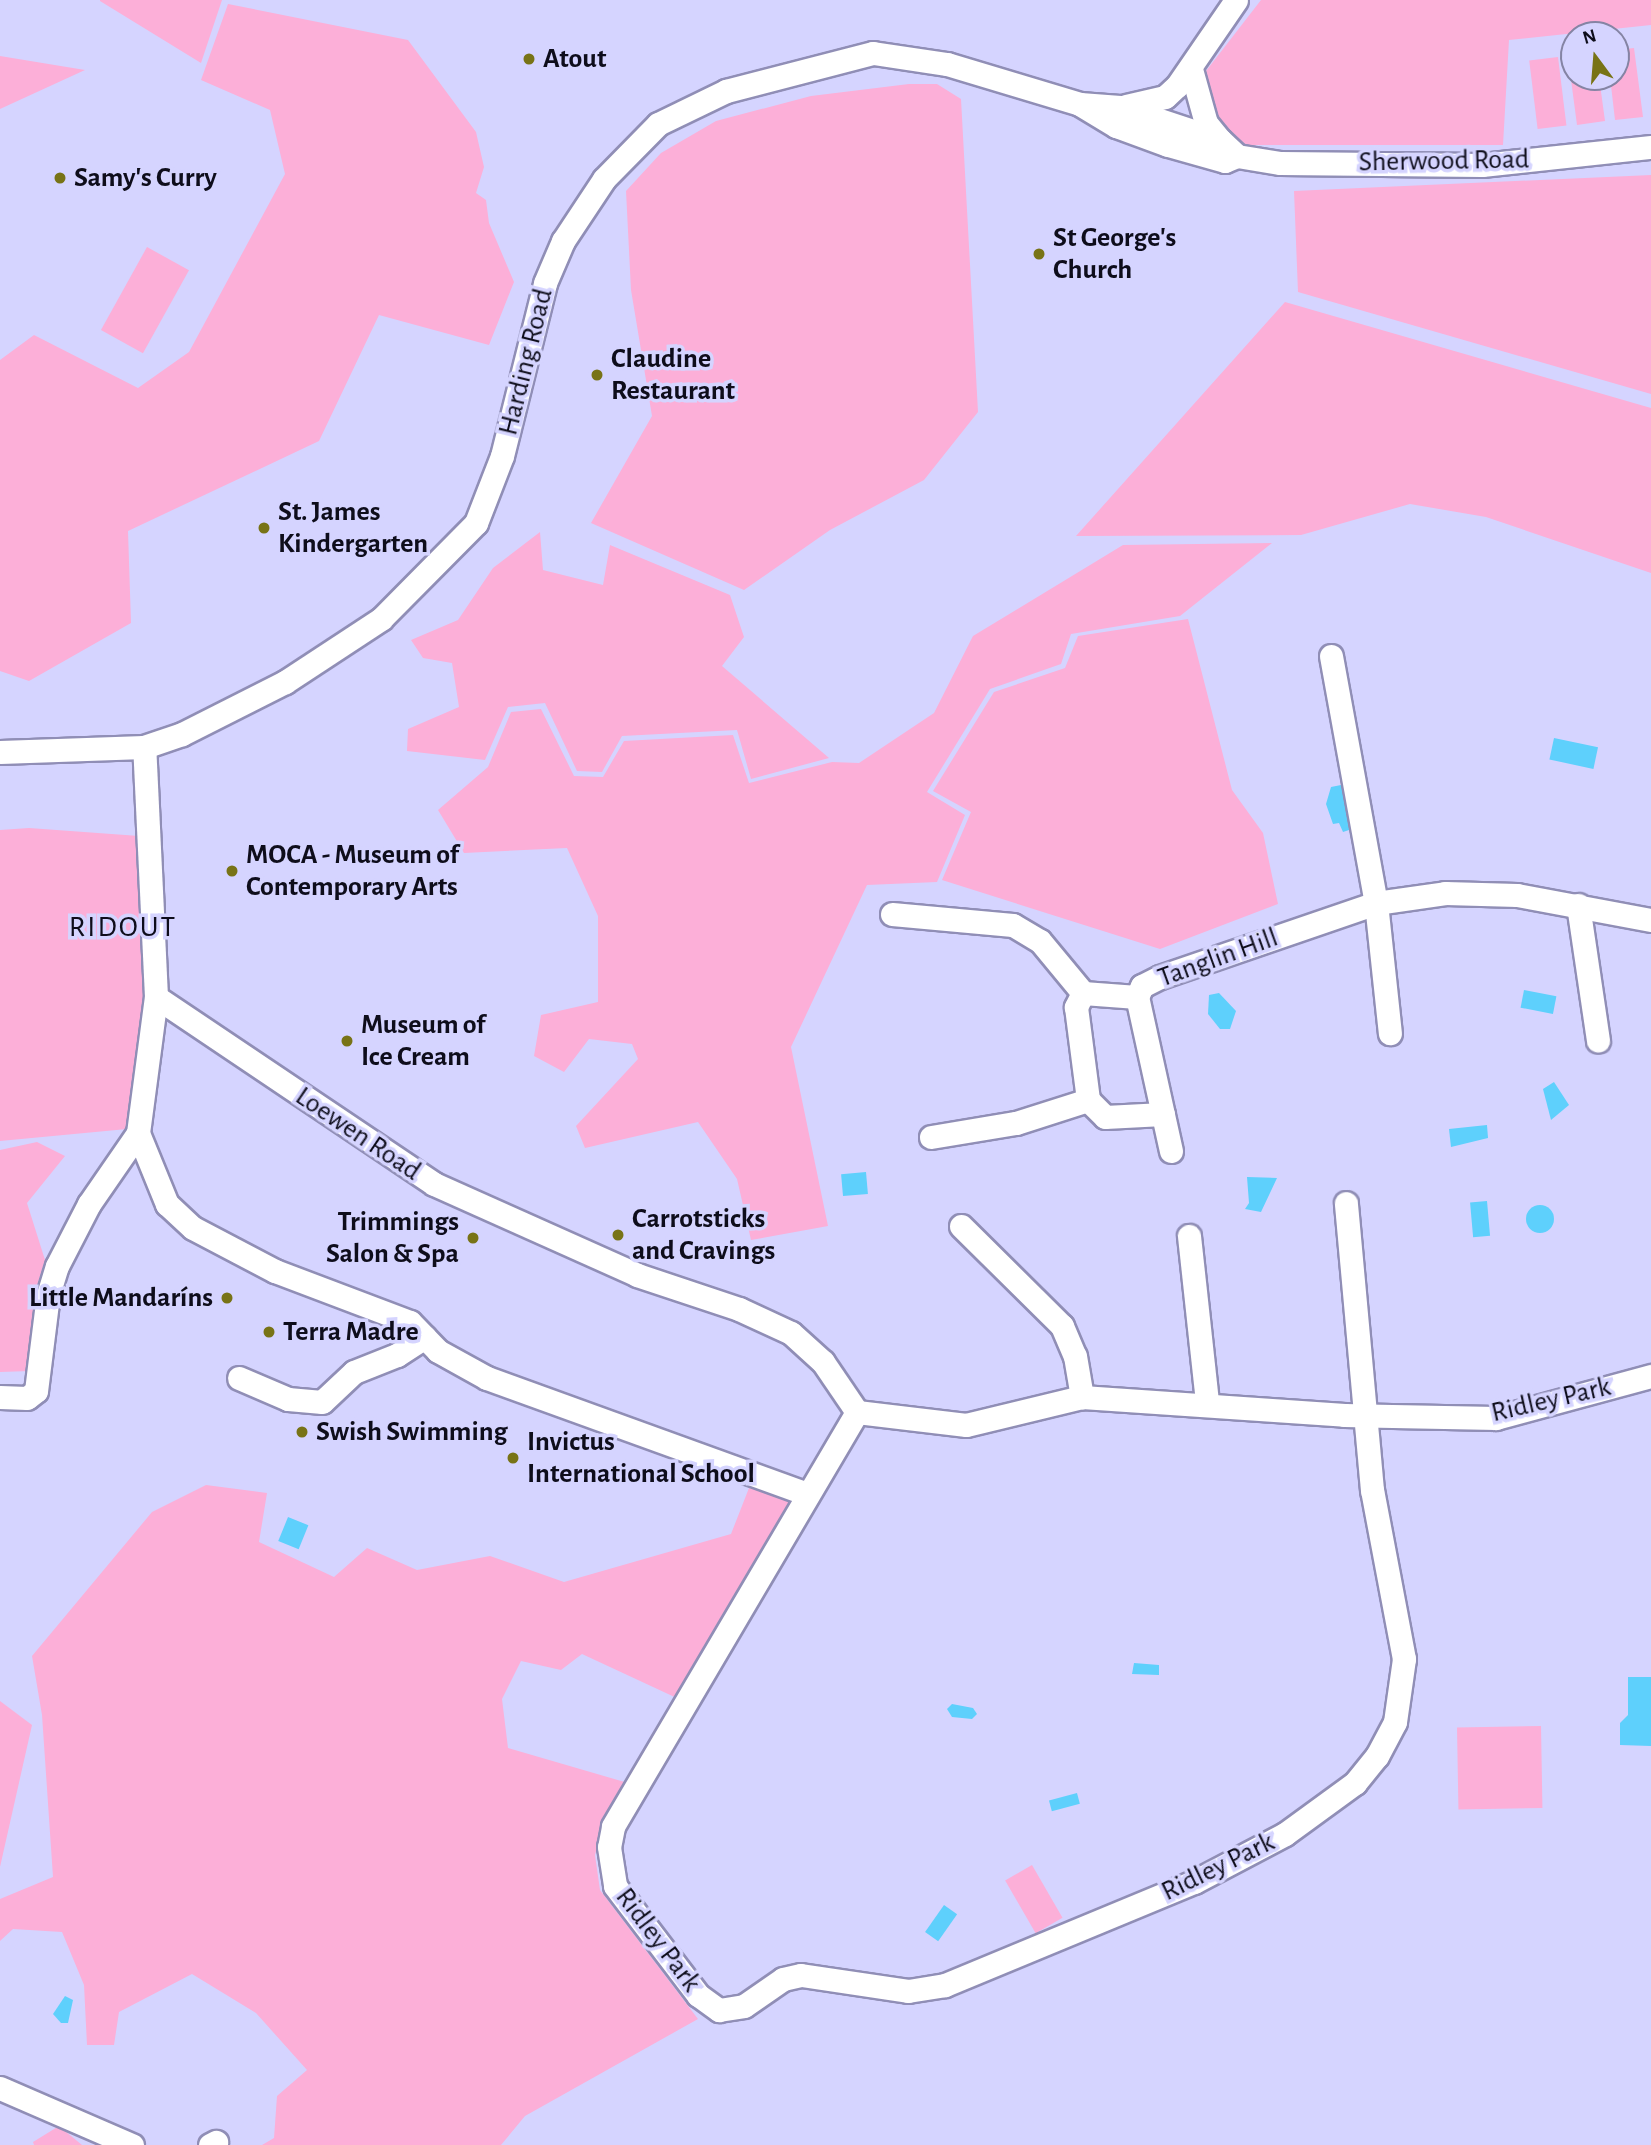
<!DOCTYPE html>
<meta charset="utf-8">
<style>
body{margin:0}
#map{position:relative;width:1651px;height:2145px;overflow:hidden;background:#d5d4ff;font-family:"Alegreya Sans",sans-serif}
div>[style]{position:absolute}
[style*='--x']{left:calc(var(--x)*1px);top:calc(var(--y)*1px);width:calc(var(--w)*1px);rotate:calc(var(--a)*1deg)}
.green>*{inset:0;background:#fcafd8;transform-origin:0 0}
.water>*{inset:0;background:#5ed0fc;transform-origin:0 0}
.round{border-radius:50%}
.roads{filter:drop-shadow(2px 0 #908eb6) drop-shadow(-2px 0 #908eb6) drop-shadow(0 2px #908eb6) drop-shadow(0 -2px #908eb6)}
.minor>*{height:23px;margin:-11.5px;padding:0 11.5px;transform-origin:11.5px;border-radius:11.5px;background:#fff}
.dots>*{width:19px;height:19px;translate:-50% -50%;box-sizing:border-box;border:4px solid #d5d4ff;border-radius:50%}
span{translate:-50% -50%;white-space:nowrap;text-align:center;line-height:1.15;-webkit-text-stroke:7px #d5d4ff;paint-order:stroke}
.poi-label{font-size:28px;color:#0e0d1b;font-weight:700}
.left{translate:0 -50%;text-align:left}
.right{translate:-100% -50%;text-align:right}
.street-label{font-size:28px;color:#0e0d1b}
.neighbourhood-label{font-size:30px;color:#0e0d1b;letter-spacing:2px}
.north{position:absolute;left:1560px;top:21px;width:70px;height:70px;box-sizing:border-box;background:#d5d4ff;border:2px solid #8584a4;border-radius:50%;rotate:344deg;font-size:19px;font-weight:700;line-height:28px;text-align:center;color:#0e0d1b}
.north::after{content:'';display:block;margin:auto;width:24px;height:32px;background:#787316;clip-path:polygon(50% 0,100% 100%,50% 72%,0 100%)}
</style>
<div id="map">
<div class="green">
<i style="clip-path:polygon(222px 0,201px 63px,100px 1px,100px 0)"></i>
<i style="clip-path:polygon(1261px 0,1651px 0,1651px 25px,1509px 40px,1503px 145px,1246px 145px,1224px 126px,1209px 99px,1206px 71px)"></i>
<i style="clip-path:polygon(228px 4px,408px 40px,476px 132px,484px 167px,476px 193px,486px 200px,489px 223px,514px 282px,489px 345px,379px 315px,319px 441px,128px 531px,131px 623px,29px 681px,0 671px,0 360px,34px 335px,138px 388px,189px 352px,285px 174px,270px 110px,201px 80px)"></i>
<i style="clip-path:polygon(1634px 48px,1643px 117px,1615px 120px,1610px 77px,1616px 77px,1616px 50px)"></i>
<i style="clip-path:polygon(0 56px,85px 70px,0 109px)"></i>
<i style="clip-path:polygon(1574px 56px,1574px 77px,1599px 77px,1605px 121px,1577px 125px,1568px 57px)"></i>
<i style="left:1558px;top:57px;width:69px;height:29px;rotate:83deg"></i>
<i style="clip-path:polygon(909px 84px,937px 84px,961px 99px,978px 412px,924px 480px,830px 530px,744px 590px,591px 523px,652px 416px,631px 290px,626px 191px,661px 153px,716px 121px,811px 96px)"></i>
<i style="clip-path:polygon(1651px 175px,1651px 394px,1298px 292px,1294px 191px)"></i>
<i style="left:147px;top:247px;width:48px;height:95px;rotate:29deg"></i>
<i style="clip-path:polygon(1285px 302px,1651px 408px,1651px 573px,1486px 517px,1410px 504px,1301px 535px,1076px 536px)"></i>
<i style="clip-path:polygon(540px 532px,543px 570px,603px 585px,610px 545px,730px 595px,744px 637px,722px 666px,829px 758px,751px 779px,737px 730px,622px 736px,602px 772px,577px 771px,545px 703px,508px 707px,485px 760px,407px 751px,408px 729px,459px 707px,452px 663px,423px 658px,411px 640px,458px 620px,493px 568px)"></i>
<i style="clip-path:polygon(1272px 543px,1180px 616px,1071px 634px,1061px 664px,990px 689px,927px 792px,965px 815px,937px 882px,867px 885px,791px 1047px,828px 1226px,751px 1240px,737px 1179px,698px 1122px,585px 1148px,576px 1126px,638px 1059px,632px 1044px,589px 1039px,564px 1072px,534px 1056px,541px 1015px,598px 1002px,598px 916px,567px 848px,464px 853px,438px 810px,488px 767px,511px 712px,541px 709px,574px 776px,603px 777px,624px 741px,733px 735px,749px 783px,832px 762px,859px 763px,934px 713px,973px 636px,1123px 545px)"></i>
<i style="clip-path:polygon(1188px 619px,1232px 790px,1263px 833px,1278px 904px,1160px 949px,942px 880px,971px 812px,933px 791px,994px 692px,1065px 668px,1078px 636px)"></i>
<i style="clip-path:polygon(29px 828px,139px 836px,147px 1005px,127px 1129px,0 1141px,0 830px)"></i>
<i style="clip-path:polygon(37px 1142px,65px 1156px,27px 1203px,45px 1260px,35px 1292px,30px 1371px,0 1372px,0 1150px)"></i>
<i style="clip-path:polygon(206px 1485px,267px 1493px,259px 1542px,334px 1577px,367px 1548px,417px 1570px,490px 1556px,564px 1582px,731px 1534px,749px 1488px,795px 1500px,681px 1700px,582px 1654px,561px 1670px,521px 1661px,502px 1699px,508px 1748px,628px 1783px,602px 1827px,595px 1855px,600px 1890px,698px 2019px,525px 2116px,501px 2145px,262px 2145px,274px 2138px,277px 2096px,307px 2070px,256px 2013px,192px 1974px,119px 2012px,114px 2045px,87px 2045px,84px 1985px,62px 1932px,13px 1929px,0 1941px,0 1899px,53px 1877px,42px 1715px,32px 1656px,152px 1512px)"></i>
<i style="clip-path:polygon(0 1701px,32px 1725px,0 1867px)"></i>
<i style="left:1541px;top:1726px;width:82px;height:84px;rotate:89deg"></i>
<i style="left:1032px;top:1865px;width:61px;height:31px;rotate:60deg"></i>
<i style="clip-path:polygon(59px 2126px,82px 2145px,34px 2145px,33px 2142px)"></i>
</div>
<div class="water">
<i style="left:1554px;top:738px;width:45px;height:22px;rotate:12deg"></i>
<i style="clip-path:polygon(1341px 785px,1352px 829px,1343px 832px,1339px 823px,1333px 824px,1326px 804px,1331px 787px)"></i>
<i style="left:1524px;top:990px;width:33px;height:18px;rotate:11deg"></i>
<i style="clip-path:polygon(1219px 993px,1236px 1011px,1230px 1029px,1220px 1029px,1208px 1014px,1209px 995px)"></i>
<i style="clip-path:polygon(1554px 1082px,1569px 1105px,1551px 1120px,1543px 1089px)"></i>
<i style="clip-path:polygon(1487px 1125px,1488px 1138px,1451px 1147px,1449px 1129px)"></i>
<i style="left:866px;top:1172px;width:22px;height:25px;rotate:85deg"></i>
<i style="clip-path:polygon(1247px 1177px,1277px 1178px,1261px 1212px,1245px 1209px,1249px 1203px)"></i>
<i style="left:1487px;top:1201px;width:35px;height:17px;rotate:85deg"></i>
<i class="round" style="left:1526px;top:1205px;width:28px;height:28px"></i>
<i style="left:288px;top:1517px;width:22px;height:26px;rotate:22deg"></i>
<i style="clip-path:polygon(1134px 1663px,1159px 1665px,1159px 1675px,1132px 1674px)"></i>
<i style="clip-path:polygon(1628px 1677px,1651px 1677px,1651px 1746px,1620px 1745px,1620px 1723px,1628px 1715px)"></i>
<i style="clip-path:polygon(952px 1704px,973px 1708px,977px 1714px,972px 1719px,952px 1717px,947px 1709px)"></i>
<i style="left:1077px;top:1793px;width:11px;height:29px;rotate:75deg"></i>
<i style="left:944px;top:1905px;width:16px;height:33px;rotate:35deg"></i>
<i style="clip-path:polygon(65px 1996px,73px 2000px,68px 2023px,61px 2023px,53px 2014px)"></i>
</div>
<div class="roads">
<div class="minor">
<i style="--x:1191;--y:69;--w:56;--a:74.5"></i>
<i style="--x:1206;--y:123;--w:22;--a:51"></i>
<i style="--x:1081;--y:105;--w:41;--a:31"></i>
<i style="--x:1116;--y:126;--w:55;--a:20.1"></i>
<i style="--x:1168;--y:145;--w:59;--a:15.7"></i>
<i style="--x:1225;--y:161;--w:13;--a:-23"></i>
<i style="--x:1126;--y:106;--w:40;--a:-13"></i>
<i style="--x:1165;--y:97;--w:16;--a:-43"></i>
<i style="--x:1177;--y:86;--w:104;--a:-55.5"></i>
<i style="--x:1331;--y:656;--w:251;--a:79.7"></i>
<i style="--x:1376;--y:903;--w:131;--a:83.9"></i>
<i style="--x:0;--y:752;--w:144;--a:-2"></i>
<i style="--x:144;--y:747;--w:40;--a:-18.9"></i>
<i style="--x:182;--y:734;--w:115;--a:-26.8"></i>
<i style="--x:285;--y:682;--w:115;--a:-33.3"></i>
<i style="--x:381;--y:619;--w:135;--a:-45.3"></i>
<i style="--x:476;--y:523;--w:72;--a:-68.8"></i>
<i style="--x:502;--y:456;--w:178;--a:-76"></i>
<i style="--x:545;--y:283;--w:46;--a:-66.8"></i>
<i style="--x:563;--y:241;--w:74;--a:-56.5"></i>
<i style="--x:604;--y:179;--w:77;--a:-45.5"></i>
<i style="--x:658;--y:124;--w:76;--a:-25.9"></i>
<i style="--x:726;--y:91;--w:152;--a:-14.5"></i>
<i style="--x:873;--y:53;--w:75;--a:8.5"></i>
<i style="--x:947;--y:64;--w:139;--a:16.7"></i>
<i style="--x:1080;--y:104;--w:40;--a:4.3"></i>
<i style="--x:1120;--y:107;--w:105;--a:18.3"></i>
<i style="--x:1220;--y:140;--w:23;--a:43"></i>
<i style="--x:1237;--y:156;--w:44;--a:9.2"></i>
<i style="--x:1280;--y:163;--w:202;--a:0.6"></i>
<i style="--x:1482;--y:165;--w:170;--a:-6.1"></i>
<i style="--x:1578;--y:905;--w:137;--a:81.6"></i>
<i style="--x:892;--y:914;--w:121;--a:5.2"></i>
<i style="--x:1013;--y:925;--w:31;--a:31"></i>
<i style="--x:1040;--y:941;--w:67;--a:50.4"></i>
<i style="--x:1083;--y:993;--w:54;--a:4.2"></i>
<i style="--x:1083;--y:993;--w:16;--a:117"></i>
<i style="--x:1076;--y:1007;--w:94;--a:82.6"></i>
<i style="--x:1088;--y:1100;--w:24;--a:45"></i>
<i style="--x:1105;--y:1117;--w:58;--a:-3"></i>
<i style="--x:156;--y:997;--w:335;--a:33.9"></i>
<i style="--x:434;--y:1184;--w:222;--a:24.1"></i>
<i style="--x:637;--y:1275;--w:108;--a:18.4"></i>
<i style="--x:739;--y:1309;--w:57;--a:24.8"></i>
<i style="--x:791;--y:1333;--w:43;--a:42.2"></i>
<i style="--x:823;--y:1362;--w:60;--a:55.8"></i>
<i style="--x:138;--y:1133;--w:77;--a:67.8"></i>
<i style="--x:167;--y:1204;--w:35;--a:43"></i>
<i style="--x:193;--y:1228;--w:93;--a:27.7"></i>
<i style="--x:275;--y:1271;--w:144;--a:20.7"></i>
<i style="--x:410;--y:1322;--w:40;--a:46"></i>
<i style="--x:438;--y:1351;--w:56;--a:28.9"></i>
<i style="--x:487;--y:1378;--w:341;--a:19.9"></i>
<i style="--x:931;--y:1137;--w:86;--a:-9.4"></i>
<i style="--x:1016;--y:1123;--w:76;--a:-17.7"></i>
<i style="--x:1171;--y:1151;--w:158;--a:-102.4"></i>
<i style="--x:1137;--y:997;--w:12;--a:-66"></i>
<i style="--x:1142;--y:986;--w:20;--a:-27"></i>
<i style="--x:1160;--y:977;--w:228;--a:-18.9"></i>
<i style="--x:1376;--y:903;--w:70;--a:-8.2"></i>
<i style="--x:1445;--y:893;--w:72;--a:1.6"></i>
<i style="--x:1517;--y:895;--w:136;--a:10.6"></i>
<i style="--x:961;--y:1226;--w:142;--a:44.7"></i>
<i style="--x:1062;--y:1326;--w:33;--a:67"></i>
<i style="--x:1075;--y:1356;--w:42;--a:80.3"></i>
<i style="--x:1189;--y:1236;--w:168;--a:83.8"></i>
<i style="--x:239;--y:1378;--w:53;--a:23.2"></i>
<i style="--x:288;--y:1399;--w:34;--a:5"></i>
<i style="--x:322;--y:1402;--w:44;--a:-43.2"></i>
<i style="--x:354;--y:1372;--w:46;--a:-21.6"></i>
<i style="--x:397;--y:1355;--w:33;--a:-33"></i>
<i style="--x:0;--y:1397;--w:27;--a:2"></i>
<i style="--x:27;--y:1398;--w:11;--a:-38"></i>
<i style="--x:36;--y:1391;--w:97;--a:-82.9"></i>
<i style="--x:48;--y:1295;--w:30;--a:-73"></i>
<i style="--x:57;--y:1266;--w:70;--a:-62.7"></i>
<i style="--x:89;--y:1204;--w:86;--a:-55.4"></i>
<i style="--x:138;--y:1133;--w:137;--a:-82.5"></i>
<i style="--x:156;--y:997;--w:250;--a:-92.7"></i>
<i style="--x:857;--y:1412;--w:481;--a:120.5"></i>
<i style="--x:613;--y:1827;--w:20;--a:101"></i>
<i style="--x:609;--y:1847;--w:39;--a:81"></i>
<i style="--x:615;--y:1886;--w:137;--a:52.7"></i>
<i style="--x:698;--y:1995;--w:26;--a:36"></i>
<i style="--x:719;--y:2010;--w:25;--a:-9"></i>
<i style="--x:744;--y:2006;--w:47;--a:-34.7"></i>
<i style="--x:783;--y:1979;--w:18;--a:-13"></i>
<i style="--x:801;--y:1975;--w:108;--a:8.5"></i>
<i style="--x:908;--y:1991;--w:37;--a:-9"></i>
<i style="--x:945;--y:1985;--w:269;--a:-22.5"></i>
<i style="--x:1194;--y:1882;--w:103;--a:-27.8"></i>
<i style="--x:1285;--y:1834;--w:87;--a:-36.1"></i>
<i style="--x:1355;--y:1783;--w:35;--a:-51"></i>
<i style="--x:1377;--y:1756;--w:38;--a:-62"></i>
<i style="--x:1395;--y:1722;--w:64;--a:-81.9"></i>
<i style="--x:1404;--y:1659;--w:172;--a:-100.7"></i>
<i style="--x:1372;--y:1490;--w:288;--a:-95.2"></i>
<i style="--x:857;--y:1412;--w:110;--a:6.8"></i>
<i style="--x:966;--y:1425;--w:119;--a:-13.6"></i>
<i style="--x:1082;--y:1397;--w:263;--a:3.9"></i>
<i style="--x:1344;--y:1415;--w:152;--a:1.1"></i>
<i style="--x:1496;--y:1418;--w:161;--a:-15.2"></i>
<i style="--x:0;--y:2088;--w:144;--a:23.4"></i>
<i style="--x:210;--y:2145;--w:7;--a:-27"></i>
</div>
</div>
<div class="dots">
<i style="left:529px;top:59px;background:#787316"></i>
<i style="left:60px;top:178px;background:#787316"></i>
<i style="left:1039px;top:254px;background:#787316"></i>
<i style="left:597px;top:375px;background:#787316"></i>
<i style="left:264px;top:528px;background:#787316"></i>
<i style="left:232px;top:871px;background:#787316"></i>
<i style="left:347px;top:1041px;background:#787316"></i>
<i style="left:618px;top:1235px;background:#787316"></i>
<i style="left:473px;top:1238px;background:#787316"></i>
<i style="left:227px;top:1298px;background:#787316"></i>
<i style="left:269px;top:1332px;background:#787316"></i>
<i style="left:302px;top:1432px;background:#787316"></i>
<i style="left:513px;top:1458px;background:#787316"></i>
</div>
<div class="poi-label">
<span class="left" style="left:543px;top:59px">Atout</span>
<span class="left" style="left:74px;top:178px">Samy's Curry</span>
<span class="left" style="left:1053px;top:254px">St George's<br>Church</span>
<span class="left" style="left:611px;top:375px">Claudine<br>Restaurant</span>
<span class="left" style="left:278px;top:528px">St. James<br>Kindergarten</span>
<span class="left" style="left:246px;top:871px">MOCA - Museum of<br>Contemporary Arts</span>
<span class="left" style="left:361px;top:1041px">Museum of<br>Ice Cream</span>
<span class="left" style="left:632px;top:1235px">Carrotsticks<br>and Cravings</span>
<span class="right" style="left:459px;top:1238px">Trimmings<br>Salon &amp; Spa</span>
<span class="right" style="left:213px;top:1298px">Little Mandaríns</span>
<span class="left" style="left:283px;top:1332px">Terra Madre</span>
<span class="left" style="left:316px;top:1432px">Swish Swimming</span>
<span class="left" style="left:527px;top:1458px">Invictus<br>International School</span>
</div>
<div class="street-label">
<span style="left:1444px;top:161px;rotate:-1deg">Sherwood Road</span>
<span style="left:526px;top:362px;rotate:-76deg">Harding Road</span>
<span style="left:1218px;top:958px;rotate:-20deg">Tanglin Hill</span>
<span style="left:358px;top:1134px;rotate:34deg">Loewen Road</span>
<span style="left:1551px;top:1400px;rotate:-13deg">Ridley Park</span>
<span style="left:1218px;top:1867px;rotate:-26deg">Ridley Park</span>
<span style="left:658px;top:1940px;rotate:53deg">Ridley Park</span>
</div>
<div class="neighbourhood-label">
<span style="left:123px;top:927px">RIDOUT</span>
</div>
<div class="north">N</div>
</div>
